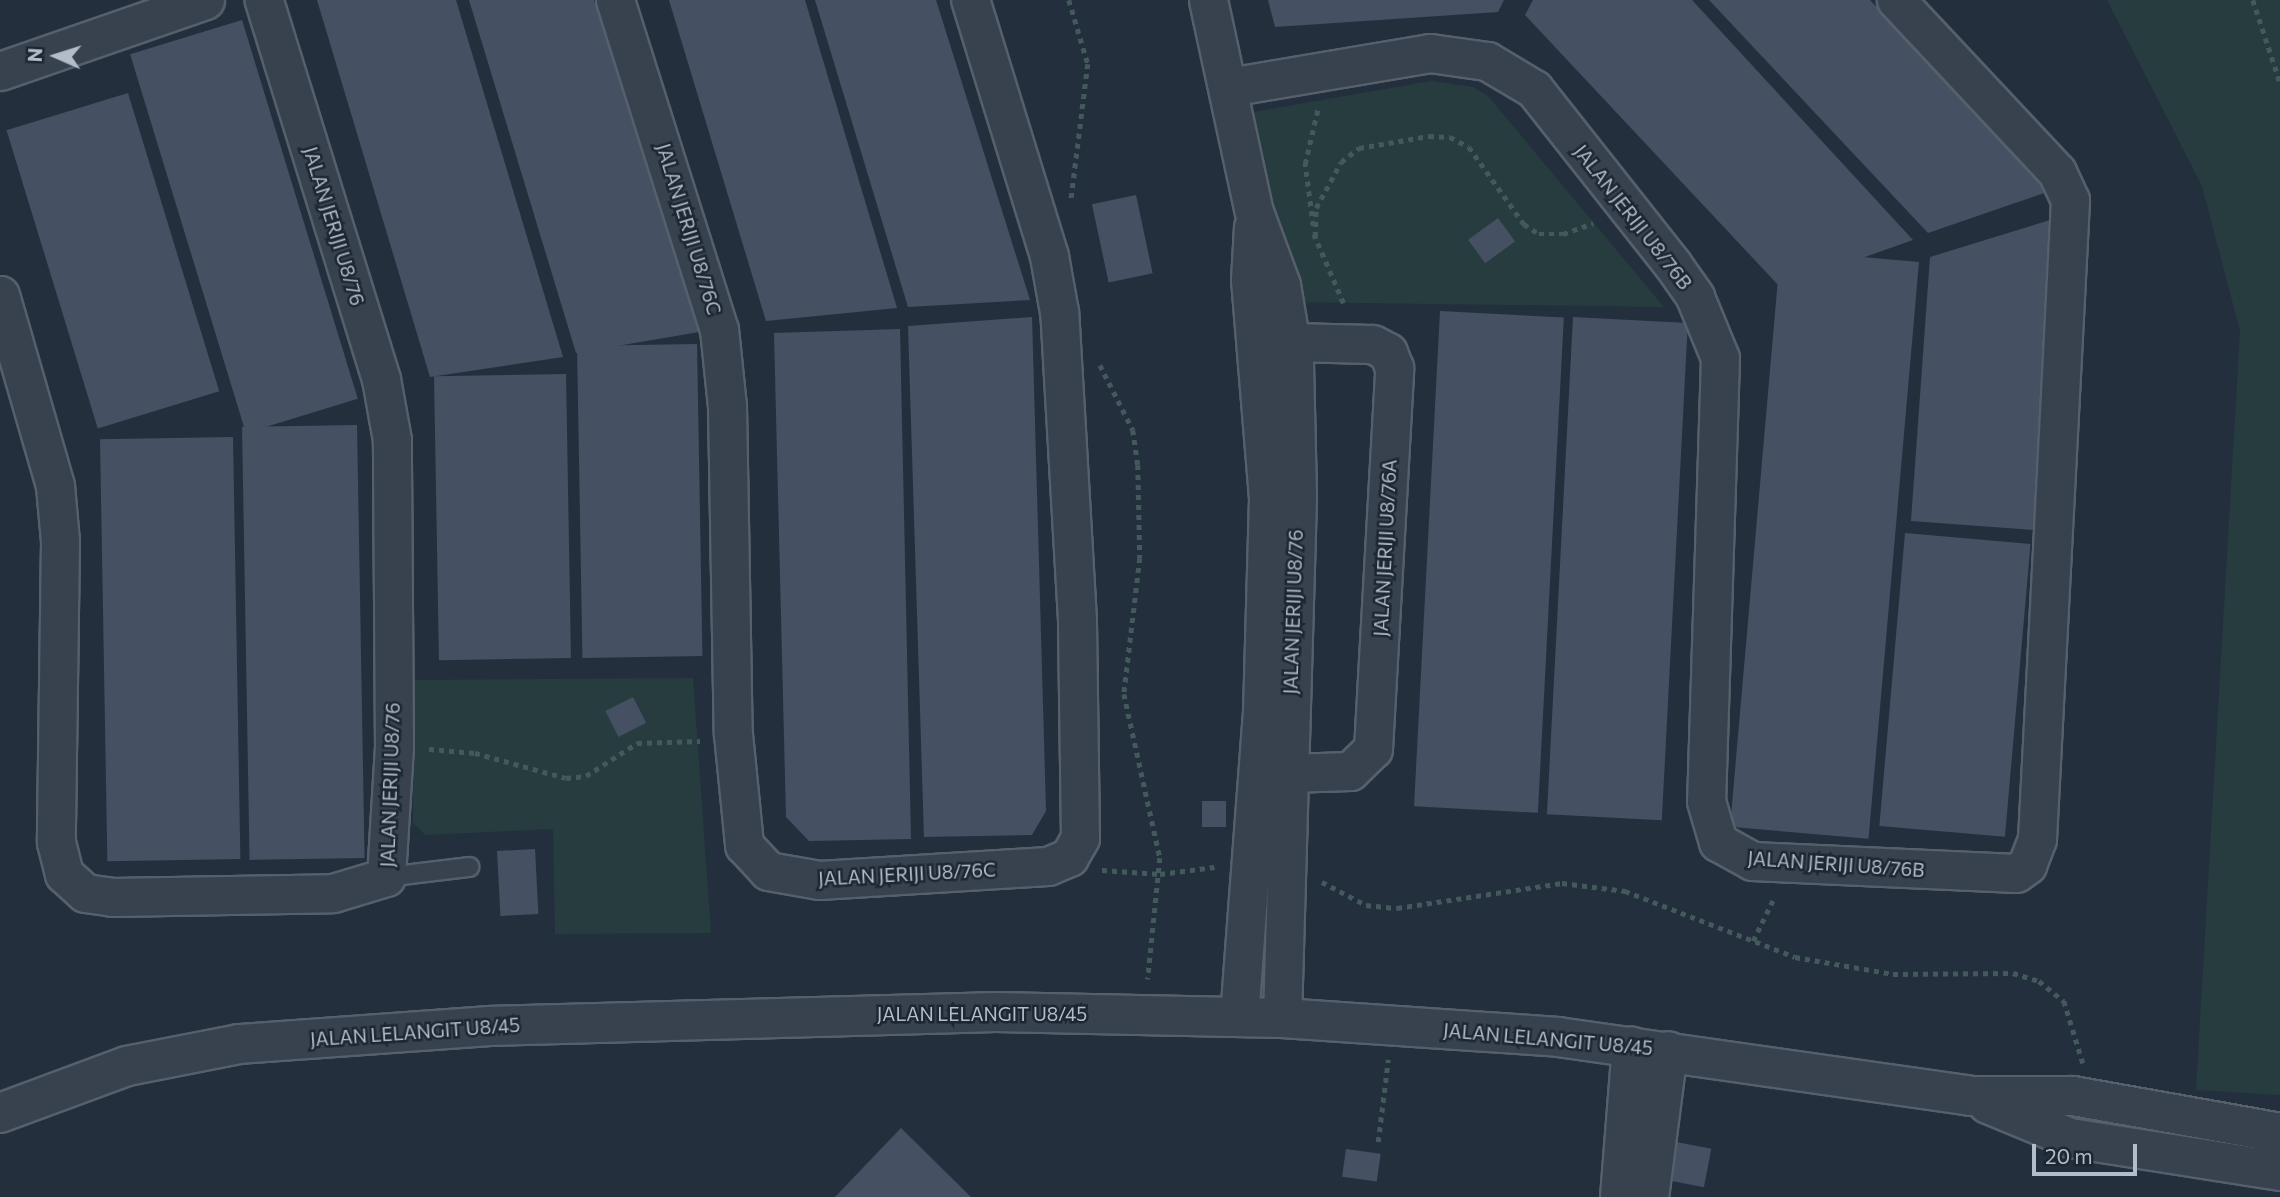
<!DOCTYPE html>
<style>
body{margin:0}
#map{position:relative;width:2280px;height:1197px;overflow:hidden;background:#242f3e;font-family:Commissioner,sans-serif}
div>[style]{position:absolute}
[style*='--x']{left:calc(var(--x)*1px);top:calc(var(--y)*1px);width:calc(var(--w)*1px);rotate:calc(var(--a)*1deg)}
.green>*{inset:0;background:#263c3f}
.building>*{inset:0;background:#455162;transform-origin:0 0}
.path>*{height:4.5px;margin-top:-2.25px;transform-origin:0;background:repeating-linear-gradient(90deg,#44595c 0 5px,transparent 0 10px)}
.roads{filter:drop-shadow(2px 0 #565f6c) drop-shadow(-2px 0 #565f6c) drop-shadow(0 2px #565f6c) drop-shadow(0 -2px #565f6c)}
.service>*{height:18px;margin:-9px;padding:0 9px;transform-origin:9px;border-radius:9px;background:#38414e}
.minor>*{height:37px;margin:-18.5px;padding:0 18.5px;transform-origin:18.5px;border-radius:18.5px;background:#38414e}
.tertiary>*{height:38px;margin:-19px;padding:0 19px;transform-origin:19px;border-radius:19px;background:#38414e}
span{translate:-50% -50%;white-space:nowrap;text-align:center;line-height:1.15;-webkit-text-stroke:5px #1d2633;paint-order:stroke}
.street-label{font-size:19px;color:#b4bcc9}
.north{position:absolute;left:21px;top:21px;width:70px;height:70px;-webkit-text-stroke:5px #1d2633;paint-order:stroke;rotate:273deg;font-size:19px;font-weight:700;line-height:28px;text-align:center;color:#b4bcc9}
.north::after{content:'';display:block;margin:auto;width:24px;height:32px;background:#b4bcc9;clip-path:polygon(50% 0,100% 100%,50% 72%,0 100%)}
.scale{position:absolute;left:2032px;top:1144px;width:105px;height:32px;box-sizing:border-box;border:4px solid #b4bcc9;border-top:0;padding-left:9px;font-size:21px;line-height:24px;white-space:nowrap;color:#b4bcc9;-webkit-text-stroke:5px #1d2633;paint-order:stroke}
</style>
<div id="map">
<div class="green">
<i style="clip-path:polygon(2107px 0,2280px 0,2280px 1095px,2196px 1090px,2240px 331px,2202px 186px)"></i>
<i style="clip-path:polygon(1431px 81px,1473px 87px,1488px 96px,1664px 307px,1291px 302px,1251px 139px,1253px 112px)"></i>
<i style="clip-path:polygon(693px 678px,711px 933px,555px 934px,553px 829px,425px 835px,413px 823px,412px 680px)"></i>
</div>
<div class="building">
<i style="clip-path:polygon(317px 0,456px 0,563px 357px,430px 377px)"></i>
<i style="clip-path:polygon(469px 0,594px 0,699px 332px,576px 353px)"></i>
<i style="clip-path:polygon(669px 0,805px 0,897px 308px,766px 321px)"></i>
<i style="clip-path:polygon(815px 0,936px 0,1030px 300px,908px 307px)"></i>
<i style="clip-path:polygon(1268px 0,1504px 0,1498px 12px,1275px 27px)"></i>
<i style="clip-path:polygon(1533px 0,1692px 0,1913px 240px,1780px 287px,1525px 15px)"></i>
<i style="clip-path:polygon(1709px 0,1870px 0,2047px 192px,1928px 233px)"></i>
<i style="left:242px;top:20px;width:396px;height:117px;rotate:73deg"></i>
<i style="left:128px;top:93px;width:312px;height:127px;rotate:73deg"></i>
<i style="left:1136px;top:195px;width:80px;height:45px;rotate:78deg"></i>
<i style="left:1498px;top:218px;width:29px;height:37px;rotate:54deg"></i>
<i style="clip-path:polygon(2050px 220px,2034px 530px,1911px 521px,1930px 257px)"></i>
<i style="left:1919px;top:262px;width:579px;height:139px;rotate:95deg"></i>
<i style="left:1440px;top:311px;width:124px;height:496px;rotate:3deg"></i>
<i style="clip-path:polygon(1032px 317px,1046px 811px,1032px 835px,924px 837px,908px 326px)"></i>
<i style="left:1573px;top:317px;width:115px;height:498px;rotate:3deg"></i>
<i style="clip-path:polygon(900px 329px,911px 839px,809px 841px,786px 817px,774px 333px)"></i>
<i style="left:697px;top:344px;width:312px;height:120px;rotate:89deg"></i>
<i style="left:566px;top:374px;width:284px;height:132px;rotate:89deg"></i>
<i style="left:357px;top:425px;width:433px;height:115px;rotate:89deg"></i>
<i style="left:233px;top:437px;width:422px;height:133px;rotate:89deg"></i>
<i style="left:1905px;top:533px;width:126px;height:294px;rotate:5deg"></i>
<i style="left:633px;top:697px;width:29px;height:31px;rotate:63deg"></i>
<i style="left:1202px;top:801px;width:24px;height:26px"></i>
<i style="left:535px;top:849px;width:65px;height:38px;rotate:87deg"></i>
<i style="clip-path:polygon(901px 1128px,971px 1197px,835px 1197px)"></i>
<i style="left:1676px;top:1142px;width:36px;height:39px;rotate:11deg"></i>
<i style="left:1346px;top:1149px;width:35px;height:28px;rotate:8deg"></i>
</div>
<div class="path">
<i style="--x:1069;--y:0;--w:67;--a:73.5"></i>
<i style="--x:1088;--y:64;--w:137;--a:97.1"></i>
<i style="--x:2253;--y:0;--w:86;--a:71.8"></i>
<i style="--x:1313;--y:226;--w:63;--a:-97.4"></i>
<i style="--x:1305;--y:164;--w:57;--a:-76.9"></i>
<i style="--x:1314;--y:234;--w:78;--a:66.7"></i>
<i style="--x:1315;--y:237;--w:29;--a:-88"></i>
<i style="--x:1316;--y:208;--w:52;--a:-61.5"></i>
<i style="--x:1341;--y:162;--w:23;--a:-38"></i>
<i style="--x:1359;--y:148;--w:71;--a:-9.7"></i>
<i style="--x:1429;--y:136;--w:21;--a:3"></i>
<i style="--x:1450;--y:137;--w:21;--a:28"></i>
<i style="--x:1469;--y:147;--w:95;--a:54.5"></i>
<i style="--x:1524;--y:224;--w:18;--a:34"></i>
<i style="--x:1539;--y:234;--w:24;--a:0"></i>
<i style="--x:1563;--y:234;--w:32;--a:-20"></i>
<i style="--x:1100;--y:365;--w:73;--a:63.1"></i>
<i style="--x:1133;--y:430;--w:35;--a:82"></i>
<i style="--x:1138;--y:465;--w:93;--a:88.8"></i>
<i style="--x:1140;--y:558;--w:137;--a:96.7"></i>
<i style="--x:1124;--y:694;--w:168;--a:77.6"></i>
<i style="--x:1160;--y:858;--w:122;--a:95.7"></i>
<i style="--x:429;--y:749;--w:46;--a:5"></i>
<i style="--x:475;--y:753;--w:94;--a:15.4"></i>
<i style="--x:566;--y:778;--w:20;--a:-6"></i>
<i style="--x:586;--y:776;--w:61;--a:-32.9"></i>
<i style="--x:637;--y:743;--w:63;--a:-1.8"></i>
<i style="--x:1102;--y:870;--w:58;--a:3.9"></i>
<i style="--x:1160;--y:874;--w:55;--a:-7.3"></i>
<i style="--x:1322;--y:882;--w:50;--a:27.6"></i>
<i style="--x:1366;--y:905;--w:31;--a:6"></i>
<i style="--x:1397;--y:908;--w:167;--a:-8.6"></i>
<i style="--x:1562;--y:883;--w:64;--a:7.2"></i>
<i style="--x:1625;--y:891;--w:182;--a:21.2"></i>
<i style="--x:1795;--y:957;--w:99;--a:9.8"></i>
<i style="--x:1893;--y:974;--w:120;--a:-0.5"></i>
<i style="--x:2013;--y:973;--w:27;--a:17"></i>
<i style="--x:2039;--y:981;--w:32;--a:39"></i>
<i style="--x:2064;--y:1001;--w:65;--a:73"></i>
<i style="--x:1753;--y:941;--w:48;--a:-64"></i>
<i style="--x:1378;--y:1142;--w:83;--a:-83"></i>
</div>
<div class="roads">
<div class="service">
<i style="--x:386;--y:877;--w:84;--a:-6.9"></i>
</div>
<div class="minor">
<i style="--x:615;--y:0;--w:345;--a:72.5"></i>
<i style="--x:719;--y:329;--w:77;--a:84.1"></i>
<i style="--x:727;--y:406;--w:328;--a:89"></i>
<i style="--x:733;--y:734;--w:112;--a:84.3"></i>
<i style="--x:744;--y:845;--w:35;--a:47"></i>
<i style="--x:768;--y:871;--w:52;--a:10"></i>
<i style="--x:819;--y:880;--w:229;--a:-3.5"></i>
<i style="--x:1048;--y:866;--w:23;--a:-23"></i>
<i style="--x:1069;--y:857;--w:22;--a:-60"></i>
<i style="--x:1080;--y:838;--w:218;--a:-90.8"></i>
<i style="--x:1077;--y:620;--w:309;--a:-93.3"></i>
<i style="--x:1059;--y:312;--w:57;--a:-100.1"></i>
<i style="--x:1049;--y:256;--w:268;--a:-107.1"></i>
<i style="--x:1208;--y:0;--w:217;--a:77.8"></i>
<i style="--x:1254;--y:212;--w:78;--a:69.7"></i>
<i style="--x:1281;--y:285;--w:78;--a:80.4"></i>
<i style="--x:1294;--y:362;--w:136;--a:88.7"></i>
<i style="--x:1297;--y:498;--w:520;--a:91.65"></i>
<i style="--x:0;--y:71;--w:217;--a:-19.1"></i>
<i style="--x:1229;--y:87;--w:204;--a:-9.6"></i>
<i style="--x:1430;--y:53;--w:58;--a:8"></i>
<i style="--x:1487;--y:61;--w:55;--a:30.8"></i>
<i style="--x:1534;--y:89;--w:224;--a:51.7"></i>
<i style="--x:1673;--y:265;--w:39;--a:55"></i>
<i style="--x:1695;--y:297;--w:66;--a:67.7"></i>
<i style="--x:1720;--y:358;--w:443;--a:91.8"></i>
<i style="--x:1706;--y:801;--w:43;--a:73.7"></i>
<i style="--x:1718;--y:842;--w:39;--a:29"></i>
<i style="--x:1752;--y:861;--w:264;--a:2.6"></i>
<i style="--x:2016;--y:873;--w:14;--a:-36"></i>
<i style="--x:2027;--y:865;--w:28;--a:-69"></i>
<i style="--x:2037;--y:839;--w:640;--a:-87.04"></i>
<i style="--x:2070;--y:200;--w:31;--a:-115"></i>
<i style="--x:2057;--y:172;--w:236;--a:-133.1"></i>
<i style="--x:0;--y:295;--w:199;--a:73.9"></i>
<i style="--x:55;--y:486;--w:55;--a:84.8"></i>
<i style="--x:60;--y:541;--w:301;--a:90.8"></i>
<i style="--x:56;--y:842;--w:33;--a:76"></i>
<i style="--x:64;--y:874;--w:28;--a:42"></i>
<i style="--x:85;--y:893;--w:27;--a:8"></i>
<i style="--x:112;--y:897;--w:221;--a:-1"></i>
<i style="--x:333;--y:893;--w:55;--a:-16.8"></i>
<i style="--x:386;--y:877;--w:130;--a:-86.5"></i>
<i style="--x:394;--y:747;--w:307;--a:-90.4"></i>
<i style="--x:392;--y:440;--w:62;--a:-100.2"></i>
<i style="--x:381;--y:379;--w:397;--a:-107.2"></i>
<i style="--x:1288;--y:773;--w:62;--a:-1.8"></i>
<i style="--x:1350;--y:771;--w:32;--a:-44"></i>
<i style="--x:1373;--y:749;--w:382;--a:-86.8"></i>
<i style="--x:1394;--y:368;--w:17;--a:-111"></i>
<i style="--x:1388;--y:352;--w:18;--a:-153"></i>
<i style="--x:1372;--y:344;--w:81;--a:-178.6"></i>
<i style="--x:1239;--y:1017;--w:305;--a:-85.7"></i>
<i style="--x:1262;--y:713;--w:215;--a:-88.4"></i>
<i style="--x:1268;--y:498;--w:219;--a:-94.7"></i>
<i style="--x:1250;--y:280;--w:53;--a:-86.8"></i>
<i style="--x:1619;--y:1197;--w:152;--a:-85.5"></i>
<i style="--x:1649;--y:1197;--w:148;--a:-82.6"></i>
</div>
<div class="tertiary">
<i style="--x:1988;--y:1104;--w:89;--a:22.5"></i>
<i style="--x:2070;--y:1138;--w:213;--a:8.9"></i>
<i style="--x:0;--y:1113;--w:135;--a:-20.3"></i>
<i style="--x:127;--y:1066;--w:114;--a:-11.1"></i>
<i style="--x:239;--y:1044;--w:250;--a:-4.1"></i>
<i style="--x:488;--y:1026;--w:508;--a:-1.58"></i>
<i style="--x:996;--y:1012;--w:286;--a:1.2"></i>
<i style="--x:1282;--y:1018;--w:277;--a:3.9"></i>
<i style="--x:1558;--y:1037;--w:416;--a:8.1"></i>
<i style="--x:1970;--y:1096;--w:103;--a:0"></i>
<i style="--x:2073;--y:1096;--w:210;--a:10.1"></i>
</div>
</div>
<div class="street-label">
<span style="left:1633px;top:217px;rotate:52deg">JALAN JERIJI U8/76B</span>
<span style="left:334px;top:226px;rotate:73deg">JALAN JERIJI U8/76</span>
<span style="left:689px;top:229px;rotate:73deg">JALAN JERIJI U8/76C</span>
<span style="left:1385px;top:548px;rotate:-87deg">JALAN JERIJI U8/76A</span>
<span style="left:1293px;top:612px;rotate:-88deg">JALAN JERIJI U8/76</span>
<span style="left:390px;top:785px;rotate:-88deg">JALAN JERIJI U8/76</span>
<span style="left:1836px;top:864px;rotate:4deg">JALAN JERIJI U8/76B</span>
<span style="left:907px;top:874px;rotate:-3deg">JALAN JERIJI U8/76C</span>
<span style="left:982px;top:1014px">JALAN LELANGIT U8/45</span>
<span style="left:415px;top:1032px;rotate:-4deg">JALAN LELANGIT U8/45</span>
<span style="left:1548px;top:1039px;rotate:5deg">JALAN LELANGIT U8/45</span>
</div>
<div class="north">N</div>
<div class="scale">20 m</div>
</div>
